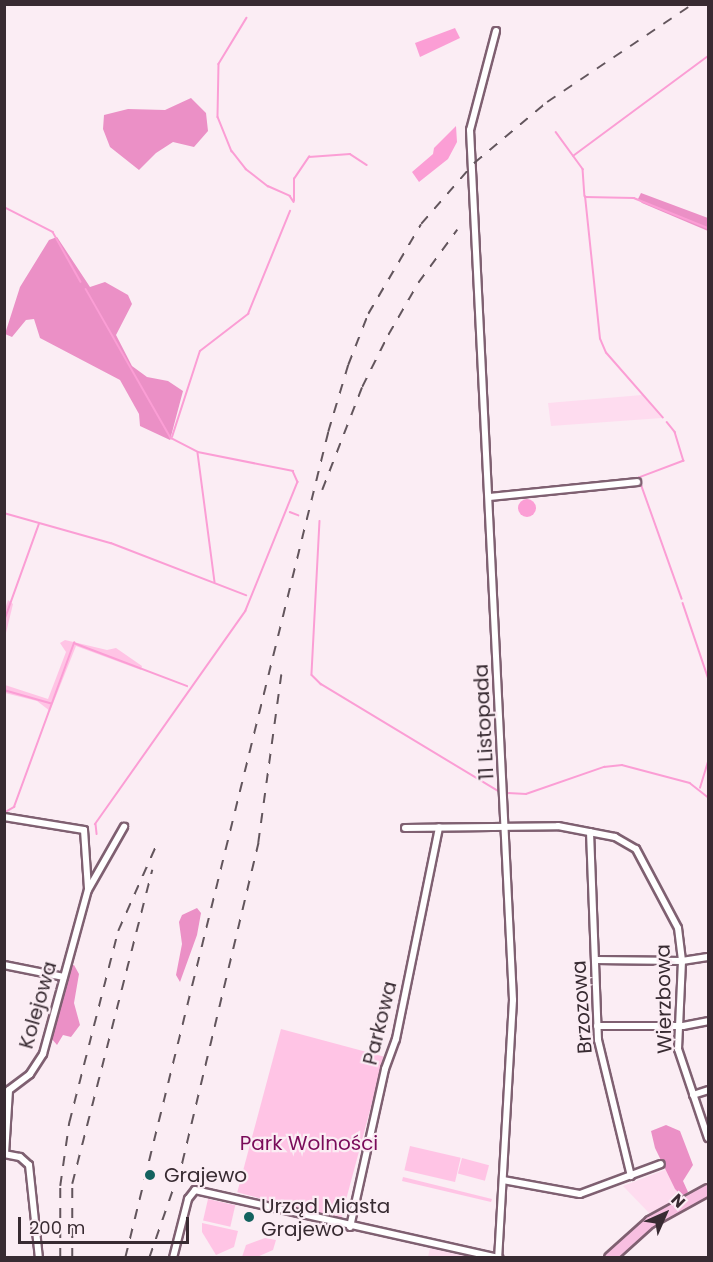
<!DOCTYPE html>
<meta charset="utf-8">
<style>
body{margin:0}
#map{position:relative;width:713px;height:1262px;overflow:hidden;background:#fbedf4;font-family:Poppins,sans-serif}
div>[style]{position:absolute}
[style*='--x']{left:calc(var(--x)*1px);top:calc(var(--y)*1px);width:calc(var(--w)*1px);rotate:calc(var(--a)*1deg)}
.built>*{inset:0;background:#fedcef}
.green>*{inset:0;background:#ffc4e5;transform-origin:0 0}
.forest>*{inset:0;background:#eb90c6}
.water>*{inset:0;background:#fb9ed5}
.round{border-radius:50%}
.stream>*{height:1.5px;margin:-0.75px;padding:0 0.75px;transform-origin:0.75px;border-radius:0.75px;background:#fb9ed5}
.roads{filter:drop-shadow(2px 0 #7f6071) drop-shadow(-2px 0 #7f6071) drop-shadow(0 2px #7f6071) drop-shadow(0 -2px #7f6071)}
.minor>*{height:6px;margin:-3px;padding:0 3px;transform-origin:3px;border-radius:3px;background:#fff}
.primary>*{height:10px;margin:-5px;padding:0 5px;transform-origin:5px;border-radius:5px;background:#f8bfe1}
.rail>*{height:1.5px;margin-top:-0.75px;transform-origin:0;background:repeating-linear-gradient(90deg,#62555c 0 10px,transparent 0 20px)}
.dots>*{width:16px;height:16px;translate:-50% -50%;box-sizing:border-box;border:3px solid #fbedf4;border-radius:50%}
span{translate:-50% -50%;white-space:nowrap;text-align:center;line-height:1.15;-webkit-text-stroke:4.5px #fbedf4;paint-order:stroke}
.street-label{font-size:20px;color:#382b32}
.park-label{font-size:20px;color:#7a0c5a}
.poi-label{font-size:20px;color:#382b32}
.left{translate:0 -50%;text-align:left}
.frame{position:absolute;inset:0;border:6px solid #382b32;pointer-events:none}
.north{position:absolute;left:635px;top:1184px;width:60px;height:60px;-webkit-text-stroke:4px #fbedf4;paint-order:stroke;rotate:45deg;font-size:16px;font-weight:700;line-height:24px;text-align:center;color:#382b32}
.north::after{content:'';display:block;margin:auto;width:21px;height:27px;background:#382b32;clip-path:polygon(50% 0,100% 100%,50% 72%,0 100%)}
.scale{position:absolute;left:18px;top:1217px;width:171px;height:27px;box-sizing:border-box;border:3px solid #382b32;border-top:0;padding-left:8px;font-size:18px;line-height:21px;white-space:nowrap;color:#382b32;-webkit-text-stroke:4px #fbedf4;paint-order:stroke}
</style>
<div id="map">
<div class="built">
<i style="clip-path:polygon(642px 395px,662px 418px,551px 426px,548px 403px)"></i>
<i style="clip-path:polygon(667px 1169px,683px 1195px,651px 1215px,623px 1186px)"></i>
<i style="clip-path:polygon(430px 1248px,473px 1257px,428px 1257px)"></i>
</div>
<div class="green">
<i style="clip-path:polygon(8px 600px,13px 604px,5px 637px,5px 609px)"></i>
<i style="clip-path:polygon(65px 640px,107px 650px,116px 648px,142px 666px,141px 670px,76px 646px,50px 711px,37px 701px,5px 693px,5px 685px,48px 699px,66px 652px,60px 643px)"></i>
<i style="left:281px;top:1029px;width:107px;height:169px;rotate:15deg"></i>
<i style="left:410px;top:1146px;width:52px;height:25px;rotate:13deg"></i>
<i style="left:462px;top:1158px;width:28px;height:16px;rotate:15deg"></i>
<i style="clip-path:polygon(403px 1177px,492px 1199px,491px 1202px,402px 1181px)"></i>
<i style="left:208px;top:1199px;width:28px;height:22px;rotate:13deg"></i>
<i style="clip-path:polygon(202px 1223px,238px 1231px,234px 1247px,216px 1255px,202px 1232px)"></i>
<i style="clip-path:polygon(265px 1238px,276px 1240px,273px 1250px,257px 1257px,242px 1257px,246px 1245px)"></i>
</div>
<div class="forest">
<i style="clip-path:polygon(191px 98px,206px 113px,208px 131px,194px 147px,173px 142px,156px 153px,139px 170px,110px 147px,103px 129px,104px 115px,128px 109px,165px 110px)"></i>
<i style="clip-path:polygon(641px 193px,708px 218px,708px 231px,642px 203px,638px 199px)"></i>
<i style="clip-path:polygon(57px 237px,90px 287px,105px 282px,128px 295px,132px 304px,116px 335px,132px 366px,147px 377px,168px 381px,183px 391px,170px 440px,140px 426px,139px 414px,120px 380px,40px 338px,34px 319px,26px 320px,12px 337px,5px 334px,20px 287px,49px 240px)"></i>
<i style="clip-path:polygon(197px 908px,201px 913px,197px 935px,180px 982px,176px 975px,182px 944px,179px 922px,182px 915px)"></i>
<i style="clip-path:polygon(74px 965px,79px 974px,74px 1003px,80px 1025px,71px 1037px,63px 1035px,57px 1045px,51px 1038px,52px 1028px,70px 966px)"></i>
<i style="clip-path:polygon(666px 1125px,680px 1131px,693px 1165px,683px 1181px,688px 1192px,683px 1197px,675px 1189px,655px 1148px,651px 1131px)"></i>
</div>
<div class="water">
<i style="clip-path:polygon(455px 28px,460px 38px,420px 57px,415px 43px)"></i>
<i style="clip-path:polygon(456px 126px,457px 142px,448px 159px,419px 182px,412px 172px,433px 154px,434px 148px)"></i>
<i class="round" style="left:518px;top:499px;width:18px;height:18px"></i>
</div>
<div class="stream">
<i style="--x:247;--y:18;--w:54;--a:121.3"></i>
<i style="--x:219;--y:64;--w:53;--a:91.1"></i>
<i style="--x:218;--y:117;--w:37;--a:68"></i>
<i style="--x:232;--y:151;--w:23;--a:52"></i>
<i style="--x:246;--y:169;--w:28;--a:38"></i>
<i style="--x:268;--y:186;--w:24;--a:24"></i>
<i style="--x:290;--y:196;--w:7;--a:56"></i>
<i style="--x:556;--y:132;--w:46;--a:53.9"></i>
<i style="--x:583;--y:169;--w:27;--a:86"></i>
<i style="--x:573;--y:156;--w:168;--a:-36.5"></i>
<i style="--x:294;--y:201;--w:22;--a:-90"></i>
<i style="--x:294;--y:179;--w:27;--a:-56"></i>
<i style="--x:309;--y:157;--w:41;--a:-4.2"></i>
<i style="--x:350;--y:154;--w:20;--a:33"></i>
<i style="--x:4;--y:207;--w:55;--a:27"></i>
<i style="--x:53;--y:232;--w:57;--a:60.8"></i>
<i style="--x:86;--y:289;--w:172;--a:60.3"></i>
<i style="--x:171;--y:438;--w:30;--a:27"></i>
<i style="--x:198;--y:452;--w:97;--a:11.3"></i>
<i style="--x:293;--y:471;--w:12;--a:66"></i>
<i style="--x:298;--y:482;--w:139;--a:112"></i>
<i style="--x:246;--y:611;--w:261;--a:125.2"></i>
<i style="--x:96;--y:824;--w:10;--a:84"></i>
<i style="--x:663;--y:418;--w:86;--a:-131.2"></i>
<i style="--x:606;--y:353;--w:15;--a:-113"></i>
<i style="--x:600;--y:339;--w:143;--a:-96"></i>
<i style="--x:585;--y:197;--w:49;--a:1.2"></i>
<i style="--x:634;--y:198;--w:80;--a:22.1"></i>
<i style="--x:667;--y:422;--w:13;--a:51"></i>
<i style="--x:675;--y:432;--w:30;--a:73"></i>
<i style="--x:684;--y:461;--w:48;--a:159.3"></i>
<i style="--x:639;--y:478;--w:128;--a:70.4"></i>
<i style="--x:172;--y:437;--w:90;--a:-72"></i>
<i style="--x:200;--y:351;--w:61;--a:-37.6"></i>
<i style="--x:248;--y:314;--w:111;--a:-67.8"></i>
<i style="--x:198;--y:453;--w:130;--a:82.5"></i>
<i style="--x:290;--y:512;--w:9;--a:21"></i>
<i style="--x:4;--y:513;--w:111;--a:15.7"></i>
<i style="--x:111;--y:543;--w:145;--a:21.1"></i>
<i style="--x:320;--y:521;--w:154;--a:93"></i>
<i style="--x:312;--y:675;--w:13;--a:45"></i>
<i style="--x:321;--y:684;--w:209;--a:31.1"></i>
<i style="--x:683;--y:603;--w:78;--a:71.3"></i>
<i style="--x:4;--y:621;--w:103;--a:-70.2"></i>
<i style="--x:4;--y:690;--w:48;--a:15.8"></i>
<i style="--x:700;--y:788;--w:27;--a:-73"></i>
<i style="--x:507;--y:793;--w:19;--a:3"></i>
<i style="--x:526;--y:794;--w:83;--a:-19.1"></i>
<i style="--x:604;--y:767;--w:18;--a:-6"></i>
<i style="--x:622;--y:765;--w:70;--a:14.8"></i>
<i style="--x:690;--y:783;--w:23;--a:38"></i>
<i style="--x:4;--y:813;--w:12;--a:-31"></i>
<i style="--x:14;--y:807;--w:175;--a:-69.9"></i>
<i style="--x:74;--y:643;--w:121;--a:20.8"></i>
</div>
<div class="roads">
<div class="minor">
<i style="--x:496;--y:31;--w:102;--a:104.7"></i>
<i style="--x:470;--y:130;--w:871;--a:87.17"></i>
<i style="--x:513;--y:1000;--w:257;--a:93.3"></i>
<i style="--x:490;--y:497;--w:148;--a:-5.8"></i>
<i style="--x:4;--y:817;--w:81;--a:9.2"></i>
<i style="--x:84;--y:830;--w:59;--a:86.1"></i>
<i style="--x:405;--y:828;--w:153;--a:-0.7"></i>
<i style="--x:558;--y:826;--w:58;--a:10.9"></i>
<i style="--x:615;--y:837;--w:24;--a:30"></i>
<i style="--x:636;--y:849;--w:89;--a:62"></i>
<i style="--x:678;--y:928;--w:33;--a:83"></i>
<i style="--x:682;--y:961;--w:88;--a:92.6"></i>
<i style="--x:678;--y:1049;--w:94;--a:71.4"></i>
<i style="--x:590;--y:832;--w:208;--a:87.8"></i>
<i style="--x:598;--y:1040;--w:140;--a:76.4"></i>
<i style="--x:596;--y:960;--w:86;--a:0.7"></i>
<i style="--x:682;--y:961;--w:26;--a:-9"></i>
<i style="--x:4;--y:965;--w:61;--a:11.3"></i>
<i style="--x:597;--y:1026;--w:86;--a:0"></i>
<i style="--x:683;--y:1026;--w:25;--a:-11"></i>
<i style="--x:693;--y:1095;--w:16;--a:-18"></i>
<i style="--x:4;--y:1154;--w:16;--a:11"></i>
<i style="--x:20;--y:1157;--w:12;--a:42"></i>
<i style="--x:29;--y:1165;--w:94;--a:83.9"></i>
<i style="--x:5;--y:1154;--w:64;--a:-86.4"></i>
<i style="--x:9;--y:1090;--w:26;--a:-37"></i>
<i style="--x:30;--y:1074;--w:24;--a:-57"></i>
<i style="--x:43;--y:1054;--w:170;--a:-74.7"></i>
<i style="--x:88;--y:890;--w:73;--a:-60.3"></i>
<i style="--x:503;--y:1180;--w:78;--a:10.3"></i>
<i style="--x:580;--y:1194;--w:86;--a:-20.3"></i>
<i style="--x:350;--y:1227;--w:162;--a:-77.5"></i>
<i style="--x:385;--y:1069;--w:32;--a:-70"></i>
<i style="--x:396;--y:1039;--w:216;--a:-78.5"></i>
<i style="--x:173;--y:1258;--w:61;--a:-75.7"></i>
<i style="--x:188;--y:1199;--w:11;--a:-52"></i>
<i style="--x:195;--y:1190;--w:312;--a:12.6"></i>
</div>
<div class="primary">
<i style="--x:610;--y:1258;--w:54;--a:-42"></i>
<i style="--x:650;--y:1222;--w:66;--a:-28.9"></i>
</div>
</div>
<div class="rail">
<i style="--x:322;--y:490;--w:110;--a:-68.8"></i>
<i style="--x:362;--y:387;--w:58;--a:-63.4"></i>
<i style="--x:388;--y:335;--w:60;--a:-60"></i>
<i style="--x:418;--y:283;--w:66;--a:-53.7"></i>
<i style="--x:60;--y:1258;--w:72;--a:-90"></i>
<i style="--x:60;--y:1186;--w:64;--a:-81.9"></i>
<i style="--x:69;--y:1123;--w:198;--a:-75.7"></i>
<i style="--x:118;--y:931;--w:91;--a:-66"></i>
<i style="--x:72;--y:1258;--w:74;--a:-90"></i>
<i style="--x:72;--y:1184;--w:324;--a:-75.7"></i>
<i style="--x:125;--y:1258;--w:851;--a:-76.19"></i>
<i style="--x:328;--y:432;--w:70;--a:-73.4"></i>
<i style="--x:348;--y:365;--w:55;--a:-68.6"></i>
<i style="--x:368;--y:314;--w:104;--a:-59.5"></i>
<i style="--x:421;--y:224;--w:81;--a:-49"></i>
<i style="--x:474;--y:163;--w:95;--a:-39.9"></i>
<i style="--x:547;--y:102;--w:176;--a:-33.9"></i>
<i style="--x:149;--y:1258;--w:101;--a:-70.8"></i>
<i style="--x:182;--y:1163;--w:329;--a:-76.6"></i>
<i style="--x:258;--y:843;--w:170;--a:-82.2"></i>
</div>
<div class="dots">
<i style="left:150px;top:1175px;background:#13625f"></i>
<i style="left:249px;top:1217px;background:#13625f"></i>
</div>
<div class="street-label">
<span style="left:484px;top:722px;rotate:-93deg">11 Listopada</span>
<span style="left:664px;top:999px;rotate:-91deg">Wierzbowa</span>
<span style="left:38px;top:1005px;rotate:-74deg">Kolejowa</span>
<span style="left:582px;top:1007px;rotate:-94deg">Brzozowa</span>
<span style="left:380px;top:1023px;rotate:-76deg">Parkowa</span>
</div>
<div class="park-label">
<span style="left:309px;top:1143px">Park Wolności</span>
</div>
<div class="poi-label">
<span class="left" style="left:164px;top:1175px">Grajewo</span>
<span class="left" style="left:261px;top:1218px">Urząd Miasta<br>Grajewo</span>
</div>
<div class="frame"></div>
<div class="north">N</div>
<div class="scale">200 m</div>
</div>
